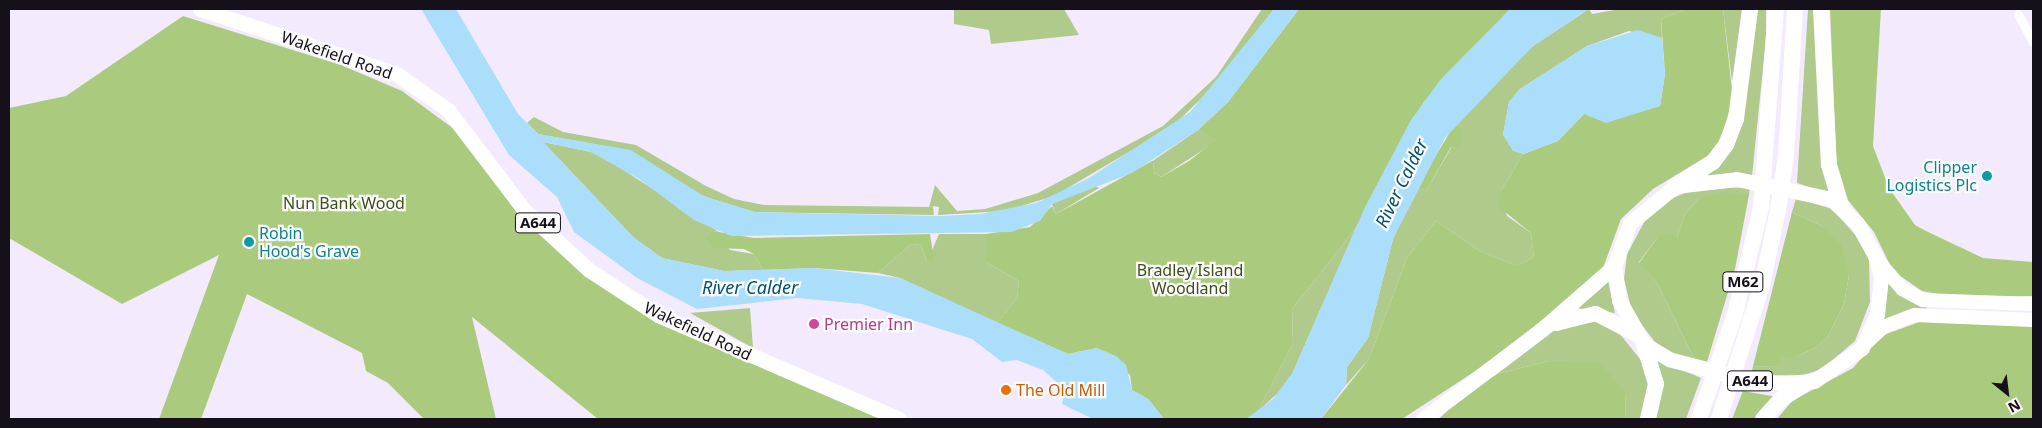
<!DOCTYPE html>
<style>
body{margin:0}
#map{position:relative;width:2042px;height:428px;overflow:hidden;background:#f3ebfd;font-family:"Noto Sans",sans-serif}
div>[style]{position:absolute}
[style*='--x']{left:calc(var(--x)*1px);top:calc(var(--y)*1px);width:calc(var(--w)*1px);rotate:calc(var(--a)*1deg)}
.green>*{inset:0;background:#afca8b}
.forest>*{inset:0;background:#aacb7d}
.water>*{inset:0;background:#abdefb}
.minor>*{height:9px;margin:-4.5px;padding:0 4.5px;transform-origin:4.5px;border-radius:4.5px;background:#fff}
.primary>*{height:14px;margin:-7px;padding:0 7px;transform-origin:7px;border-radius:7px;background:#fff}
.trunk>*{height:15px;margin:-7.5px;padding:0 7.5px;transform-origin:7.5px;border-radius:7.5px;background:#fff}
.motorway>*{height:16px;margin:-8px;padding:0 8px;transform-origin:8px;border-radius:8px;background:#fff}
.dots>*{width:14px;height:14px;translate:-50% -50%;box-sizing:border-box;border:2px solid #fcfcfc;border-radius:50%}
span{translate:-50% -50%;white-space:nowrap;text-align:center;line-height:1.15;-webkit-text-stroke:4.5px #fcfcfc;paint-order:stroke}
.shield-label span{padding:1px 4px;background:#fcfcfc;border:1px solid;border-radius:4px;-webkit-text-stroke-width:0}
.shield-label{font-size:15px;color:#15101a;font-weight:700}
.street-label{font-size:16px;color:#15101a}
.culture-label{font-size:16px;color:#0d838f}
.right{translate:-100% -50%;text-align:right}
.left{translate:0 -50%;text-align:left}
.park-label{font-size:16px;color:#3b5019}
.hotel-label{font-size:16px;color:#b23c85}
.food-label{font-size:16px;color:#c56008}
.water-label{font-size:18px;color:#025170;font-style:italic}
.frame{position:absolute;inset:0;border:10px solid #15101a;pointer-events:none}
.north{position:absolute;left:1982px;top:368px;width:50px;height:50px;-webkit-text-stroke:4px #fcfcfc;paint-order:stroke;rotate:151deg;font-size:14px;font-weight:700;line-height:20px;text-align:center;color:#15101a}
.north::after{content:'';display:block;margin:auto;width:18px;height:22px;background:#15101a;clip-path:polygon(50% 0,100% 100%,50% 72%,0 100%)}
</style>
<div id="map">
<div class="green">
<i style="clip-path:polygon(954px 9px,1064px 9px,1079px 35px,991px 44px,989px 30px,954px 24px)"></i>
<i style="clip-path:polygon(1262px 9px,1274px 9px,1217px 83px,1173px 126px,1054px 196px,1004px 211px,938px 215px,939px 207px,933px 206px,934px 215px,754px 212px,703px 196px,631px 151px,538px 134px,527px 123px,534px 117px,563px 132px,636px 145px,706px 186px,734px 199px,764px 205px,929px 207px,935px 185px,957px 211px,985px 209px,1038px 193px,1163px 126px,1216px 77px)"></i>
<i style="clip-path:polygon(1589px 9px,1592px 14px,1620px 9px,1687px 9px,1661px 19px,1662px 38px,1629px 31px,1587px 46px,1520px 89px,1509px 102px,1503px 135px,1523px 154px,1501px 191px,1507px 216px,1531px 233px,1534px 257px,1517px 266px,1480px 251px,1436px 221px,1407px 258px,1369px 359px,1346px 385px,1347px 367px,1368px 338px,1393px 239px,1417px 187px,1426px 191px,1462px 129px,1456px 122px,1533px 46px)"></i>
<i style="clip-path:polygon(1723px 9px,1742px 9px,1732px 81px)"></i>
<i style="clip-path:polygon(1756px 9px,1766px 9px,1766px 39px,1752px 176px,1706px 175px,1716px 167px)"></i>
<i style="clip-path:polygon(1808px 9px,1815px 9px,1834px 195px,1797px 183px)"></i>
<i style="clip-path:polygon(1198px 130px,1216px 139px,1214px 143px,1161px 177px,1153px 172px,1154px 160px)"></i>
<i style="clip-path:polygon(543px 142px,591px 152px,608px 160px,719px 232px,713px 231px,730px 250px,754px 254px,763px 270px,724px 271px,662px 258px,633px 237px)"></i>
<i style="clip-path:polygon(1092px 184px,1099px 188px,1056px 214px,1052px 204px)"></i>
<i style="clip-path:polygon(1720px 187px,1750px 188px,1749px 195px,1699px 198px,1685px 214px,1677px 237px,1658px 237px,1639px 262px,1656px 281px,1695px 360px,1678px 358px,1655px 342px,1632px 312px,1624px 279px,1627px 254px,1647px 217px,1666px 201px,1692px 190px)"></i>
<i style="clip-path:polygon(1796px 198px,1832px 209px,1859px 239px,1869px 259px,1870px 302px,1855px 341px,1822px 369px,1800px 376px,1751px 374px,1753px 366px,1772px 367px,1779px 365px,1779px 357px,1795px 357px,1815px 348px,1827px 338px,1844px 304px,1849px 275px,1822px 226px,1792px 212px)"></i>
<i style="clip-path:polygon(1356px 228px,1293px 372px,1285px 387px,1258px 411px,1293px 343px,1292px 309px)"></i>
<i style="clip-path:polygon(939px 234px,986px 234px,986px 262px,1019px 281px,1017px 298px,997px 323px,900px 278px,878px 273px,911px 244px,921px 245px,927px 262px)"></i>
<i style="clip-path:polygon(1608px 281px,1615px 313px,1576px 308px,1597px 292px)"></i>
<i style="clip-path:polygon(1887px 282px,1927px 305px,1926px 310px,1880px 321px)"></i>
<i style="clip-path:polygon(750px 308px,753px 348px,690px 313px)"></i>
<i style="clip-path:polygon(1598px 321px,1615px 328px,1644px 364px,1650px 385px,1644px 419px,1625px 419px,1626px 392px,1549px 361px,1497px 374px,1555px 330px)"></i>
<i style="clip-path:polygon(1657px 359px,1701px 378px,1686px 419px,1655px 419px)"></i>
</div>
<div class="forest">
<i style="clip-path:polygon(1299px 9px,1510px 9px,1424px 102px,1356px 228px,1292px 309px,1293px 343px,1258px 411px,1246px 419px,1164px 419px,1148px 399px,1132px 390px,1130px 375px,1097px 348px,1068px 354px,997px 323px,1017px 298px,1019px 281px,986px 262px,986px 234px,1030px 227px,1052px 206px,1056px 214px,1154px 160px,1153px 172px,1161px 177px,1189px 161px,1216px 140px,1198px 130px,1228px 102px)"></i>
<i style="clip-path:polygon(1687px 9px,1723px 9px,1733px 99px,1720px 141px,1709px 155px,1653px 189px,1621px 219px,1603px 268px,1590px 283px,1480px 368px,1402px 419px,1321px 419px,1369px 359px,1407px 258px,1436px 221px,1480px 251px,1517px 266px,1534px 257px,1531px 233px,1499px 207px,1501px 191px,1523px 154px,1558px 141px,1584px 114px,1660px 106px,1665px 74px,1661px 19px)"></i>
<i style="clip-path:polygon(1830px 9px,1881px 9px,1873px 146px,1889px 188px,1915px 225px,1926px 231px,1983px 258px,2033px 262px,2033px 296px,1955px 297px,1922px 291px,1893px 271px,1874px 232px,1843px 194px,1837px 175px)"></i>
<i style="clip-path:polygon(183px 16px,341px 65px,402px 91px,454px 129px,606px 288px,893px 419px,598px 419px,472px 317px,496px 419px,424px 419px,388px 383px,366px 371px,362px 353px,247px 294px,201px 419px,159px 419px,219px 255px,122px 304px,9px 238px,9px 108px,66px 96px)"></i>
<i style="clip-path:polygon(1456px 122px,1462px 129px,1460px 146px,1451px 147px,1426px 191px,1417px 187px)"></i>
<i style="clip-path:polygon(1725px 192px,1749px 195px,1735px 269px,1707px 362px,1695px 360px,1656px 281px,1639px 263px,1658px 237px,1666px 233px,1677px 237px,1685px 214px,1699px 198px)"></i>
<i style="clip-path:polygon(1792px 212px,1822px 226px,1841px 245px,1849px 275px,1844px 304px,1827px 338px,1815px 348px,1795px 357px,1780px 357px,1780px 365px,1772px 367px,1753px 366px)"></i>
<i style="clip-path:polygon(713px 231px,754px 238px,930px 234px,934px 260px,927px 262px,921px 245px,911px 244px,878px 273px,814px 268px,763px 270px,754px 254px,744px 249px,714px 248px,706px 237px)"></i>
<i style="clip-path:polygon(1922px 321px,2033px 326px,2033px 419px,1777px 419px,1792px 401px,1853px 368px,1881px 336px)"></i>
<i style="clip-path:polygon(1549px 361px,1599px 363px,1626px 392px,1625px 419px,1439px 419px,1462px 396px,1497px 374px)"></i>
<i style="clip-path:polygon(1743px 391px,1777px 397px,1758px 419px,1732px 419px)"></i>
</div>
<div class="water">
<i style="clip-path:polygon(421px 9px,456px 9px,518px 114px,538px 134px,631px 150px,703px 196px,754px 212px,940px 216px,980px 214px,1036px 203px,1089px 178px,1190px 112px,1274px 9px,1299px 9px,1228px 102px,1198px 130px,1132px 173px,1052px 204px,1040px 221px,1011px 232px,731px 236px,694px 220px,639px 179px,591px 152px,543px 142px,633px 237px,662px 258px,724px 271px,814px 268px,900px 278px,1068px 354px,1097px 348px,1116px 356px,1126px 365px,1132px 390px,1148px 399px,1164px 419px,1093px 419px,1062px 404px,1065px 390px,1043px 370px,1017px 360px,1002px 362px,972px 339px,862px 304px,797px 298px,697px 309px,637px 278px,574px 232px,557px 197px,509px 155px)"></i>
<i style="clip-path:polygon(1510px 9px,1589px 9px,1533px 46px,1445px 138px,1393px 239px,1368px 338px,1347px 367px,1346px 385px,1321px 419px,1246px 419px,1273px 399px,1293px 372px,1365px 207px,1411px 120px,1441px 79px)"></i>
<i style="clip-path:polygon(1638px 30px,1662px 38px,1665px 74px,1660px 106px,1606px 123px,1584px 114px,1558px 141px,1523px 154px,1513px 151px,1503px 135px,1509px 102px,1520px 89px,1587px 46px)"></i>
</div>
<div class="minor">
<i style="--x:2018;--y:14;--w:32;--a:62"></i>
</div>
<div class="primary">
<i style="--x:1878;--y:261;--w:37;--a:49"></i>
<i style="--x:1902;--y:289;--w:24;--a:28"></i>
<i style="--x:1923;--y:300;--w:110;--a:2.1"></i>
<i style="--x:1864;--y:345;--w:26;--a:-43"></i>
<i style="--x:1883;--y:327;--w:34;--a:-21"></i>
<i style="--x:1915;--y:315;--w:118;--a:2.4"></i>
</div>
<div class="trunk">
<i style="--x:200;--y:9;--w:205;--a:18.2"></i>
<i style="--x:395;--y:73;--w:65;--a:34.9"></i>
<i style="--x:448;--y:110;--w:127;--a:52.7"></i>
<i style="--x:525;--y:211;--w:87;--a:42.7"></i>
<i style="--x:589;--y:270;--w:82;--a:33.1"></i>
<i style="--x:658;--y:315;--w:262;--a:23.3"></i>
<i style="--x:1737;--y:179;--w:96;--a:12"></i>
<i style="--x:1831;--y:199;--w:35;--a:43"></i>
<i style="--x:1857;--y:223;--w:38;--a:61"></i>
<i style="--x:1875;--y:256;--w:22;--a:74"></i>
<i style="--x:1881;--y:277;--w:37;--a:96"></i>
<i style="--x:1877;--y:314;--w:37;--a:114"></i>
<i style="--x:1862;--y:348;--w:58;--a:145.5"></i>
<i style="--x:1814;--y:381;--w:50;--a:176.6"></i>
<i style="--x:1764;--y:384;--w:98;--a:-165.3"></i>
<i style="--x:1669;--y:359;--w:29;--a:-149"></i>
<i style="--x:1644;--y:344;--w:51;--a:-119.6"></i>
<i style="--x:1619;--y:300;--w:34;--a:-98"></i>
<i style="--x:1614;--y:266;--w:46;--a:-69.6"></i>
<i style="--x:1630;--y:223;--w:58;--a:-39.4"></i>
<i style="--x:1675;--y:186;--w:62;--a:-6.4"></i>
<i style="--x:1556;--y:323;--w:40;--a:-14.4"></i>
<i style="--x:1595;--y:313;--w:46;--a:27.1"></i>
<i style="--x:1423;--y:419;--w:148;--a:-37"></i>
<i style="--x:1541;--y:330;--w:97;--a:-41.2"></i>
</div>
<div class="motorway">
<i style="--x:1821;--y:9;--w:156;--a:87.1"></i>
<i style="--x:1829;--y:165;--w:42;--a:73.3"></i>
<i style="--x:1675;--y:186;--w:45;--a:-32.3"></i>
<i style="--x:1713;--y:162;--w:21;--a:-53"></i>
<i style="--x:1726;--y:145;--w:28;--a:-69"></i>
<i style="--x:1736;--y:119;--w:111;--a:-82.7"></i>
<i style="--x:1644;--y:344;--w:42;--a:73.3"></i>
<i style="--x:1656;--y:384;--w:36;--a:103"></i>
<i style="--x:1699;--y:419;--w:111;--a:-71.1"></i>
<i style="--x:1735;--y:314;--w:110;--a:-76.3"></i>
<i style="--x:1761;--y:207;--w:199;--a:-85.7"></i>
<i style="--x:1719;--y:419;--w:141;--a:-72.2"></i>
<i style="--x:1762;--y:285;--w:77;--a:-78"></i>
<i style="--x:1778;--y:210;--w:55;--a:-81.6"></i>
<i style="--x:1786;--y:156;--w:147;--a:-86.5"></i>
<i style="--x:1763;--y:419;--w:25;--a:-48"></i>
<i style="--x:1780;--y:400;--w:30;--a:-33"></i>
</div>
<div class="dots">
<i style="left:1987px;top:176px;background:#0f9aa8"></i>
<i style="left:249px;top:242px;background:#0f9aa8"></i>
<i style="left:814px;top:324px;background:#d1479c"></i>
<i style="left:1006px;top:390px;background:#e8710a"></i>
</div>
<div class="shield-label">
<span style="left:538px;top:223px">A644</span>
<span style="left:1743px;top:282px">M62</span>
<span style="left:1750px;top:381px">A644</span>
</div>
<div class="street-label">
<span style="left:337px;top:55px;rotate:19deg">Wakefield Road</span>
<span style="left:698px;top:331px;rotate:25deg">Wakefield Road</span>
</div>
<div class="culture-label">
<span class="right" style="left:1977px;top:176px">Clipper<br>Logistics Plc</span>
<span class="left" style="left:259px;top:242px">Robin<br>Hood's Grave</span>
</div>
<div class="park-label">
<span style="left:344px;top:203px">Nun Bank Wood</span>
<span style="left:1190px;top:279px">Bradley Island<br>Woodland</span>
</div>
<div class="hotel-label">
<span class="left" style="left:824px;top:324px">Premier Inn</span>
</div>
<div class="food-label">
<span class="left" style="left:1016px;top:390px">The Old Mill</span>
</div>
<div class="water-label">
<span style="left:1401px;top:183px;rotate:-64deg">River Calder</span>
<span style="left:750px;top:287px">River Calder</span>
</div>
<div class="frame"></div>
<div class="north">N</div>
</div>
